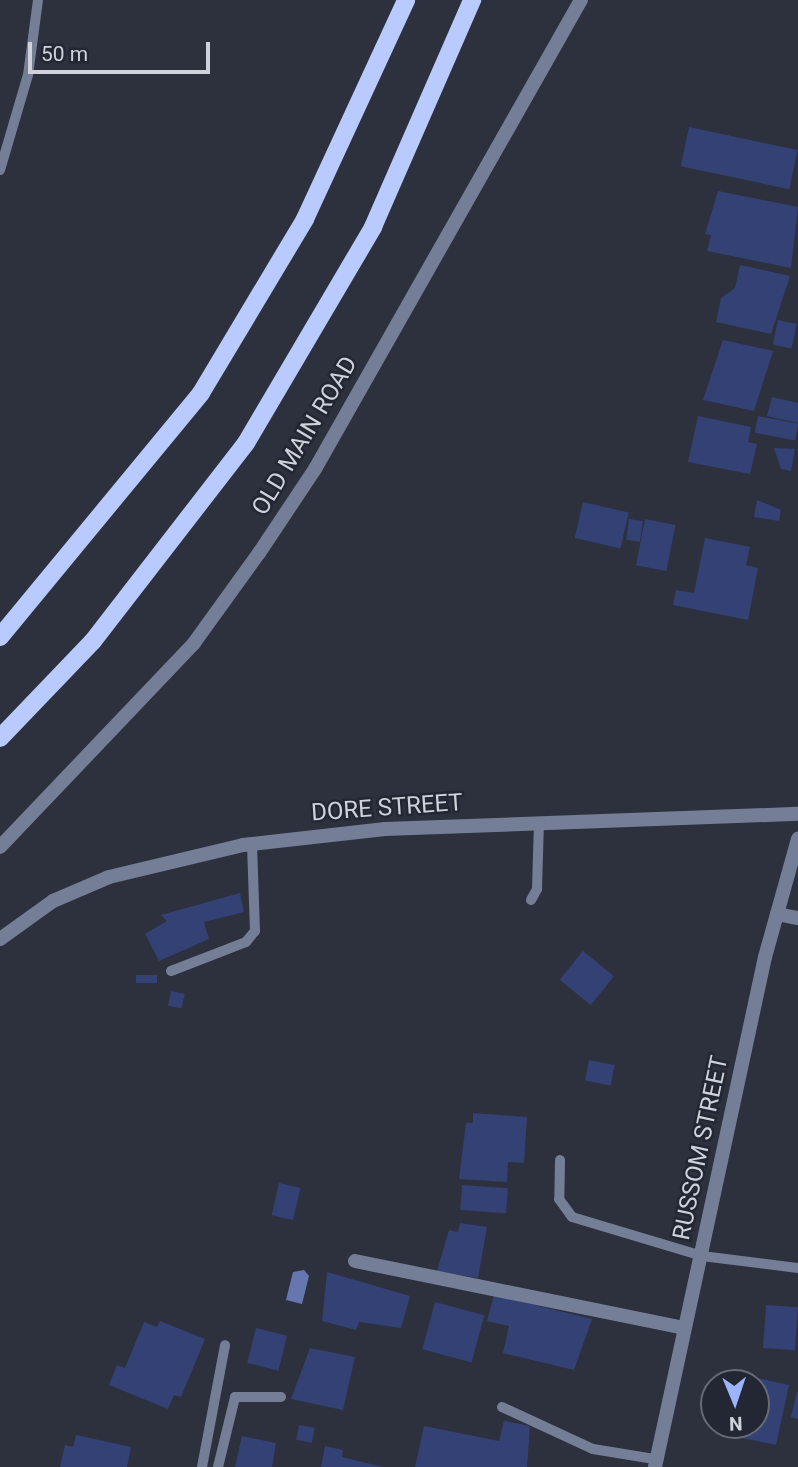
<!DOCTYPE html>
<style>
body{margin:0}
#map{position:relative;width:798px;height:1467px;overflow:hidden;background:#2d313e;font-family:Roboto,sans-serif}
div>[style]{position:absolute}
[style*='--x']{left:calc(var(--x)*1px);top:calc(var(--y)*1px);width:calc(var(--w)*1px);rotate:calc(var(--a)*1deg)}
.water>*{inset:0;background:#6577ae}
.building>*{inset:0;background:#334174;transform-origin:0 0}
.service>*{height:10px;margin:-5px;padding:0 5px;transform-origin:5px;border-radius:5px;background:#757e97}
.minor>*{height:14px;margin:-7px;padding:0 7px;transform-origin:7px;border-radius:7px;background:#757e97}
.tertiary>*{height:14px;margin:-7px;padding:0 7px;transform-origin:7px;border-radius:7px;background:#757e97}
.primary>*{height:18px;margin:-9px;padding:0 9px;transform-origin:9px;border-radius:9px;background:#b8cafe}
span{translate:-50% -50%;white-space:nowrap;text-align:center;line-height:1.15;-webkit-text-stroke:5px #232734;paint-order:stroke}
.street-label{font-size:24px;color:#cfd2da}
.north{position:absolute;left:700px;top:1369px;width:70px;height:70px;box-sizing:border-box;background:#232734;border:2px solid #686b76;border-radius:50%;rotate:178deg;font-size:19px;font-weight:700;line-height:28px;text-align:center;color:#cfd2da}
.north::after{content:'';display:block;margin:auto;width:24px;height:32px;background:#9cb4fd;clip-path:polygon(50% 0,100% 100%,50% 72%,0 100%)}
.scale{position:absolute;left:28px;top:42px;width:182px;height:32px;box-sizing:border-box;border:4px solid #cfd2da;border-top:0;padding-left:9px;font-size:21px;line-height:24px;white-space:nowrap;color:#cfd2da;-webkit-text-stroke:5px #232734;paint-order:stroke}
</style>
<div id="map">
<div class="water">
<i style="clip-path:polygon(304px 1270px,309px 1276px,302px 1304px,286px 1300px,293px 1272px)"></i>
</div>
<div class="building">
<i style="left:689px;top:127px;width:111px;height:40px;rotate:12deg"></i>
<i style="clip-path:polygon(718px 191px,798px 207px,791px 268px,707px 251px,711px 235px,705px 234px)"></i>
<i style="clip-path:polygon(740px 265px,790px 276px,771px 334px,716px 322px,721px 298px,735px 288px)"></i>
<i style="left:778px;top:320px;width:19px;height:25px;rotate:12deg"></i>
<i style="clip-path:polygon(723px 340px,773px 351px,754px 411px,703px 400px)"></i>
<i style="clip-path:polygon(772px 397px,798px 403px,798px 423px,767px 416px)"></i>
<i style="clip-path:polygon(698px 416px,751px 427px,748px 442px,757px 444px,750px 474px,688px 462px)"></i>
<i style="left:758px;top:416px;width:41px;height:17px;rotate:11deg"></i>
<i style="clip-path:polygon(774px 448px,795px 449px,791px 471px,781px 469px)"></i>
<i style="clip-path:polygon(757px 500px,781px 510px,779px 521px,754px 517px)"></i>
<i style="left:583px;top:502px;width:47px;height:37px;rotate:13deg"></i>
<i style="left:629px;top:519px;width:14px;height:21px;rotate:8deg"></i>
<i style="left:645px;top:519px;width:31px;height:47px;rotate:11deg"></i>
<i style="clip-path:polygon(705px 538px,750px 547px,746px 565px,758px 568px,748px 620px,673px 605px,676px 590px,694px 593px)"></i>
<i style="clip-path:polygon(240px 893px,244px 912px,204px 922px,209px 939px,159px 961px,145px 934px,167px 921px,161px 915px)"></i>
<i style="left:583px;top:951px;width:40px;height:37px;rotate:39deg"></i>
<i style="left:136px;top:975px;width:21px;height:8px"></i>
<i style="left:171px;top:991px;width:14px;height:15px;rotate:12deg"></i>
<i style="left:589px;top:1060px;width:26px;height:21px;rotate:11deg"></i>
<i style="clip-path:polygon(473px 1113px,527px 1117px,524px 1163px,508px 1162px,507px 1182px,459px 1179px,466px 1123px,473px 1123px)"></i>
<i style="left:279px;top:1183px;width:22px;height:33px;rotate:13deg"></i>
<i style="left:462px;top:1185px;width:46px;height:25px;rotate:4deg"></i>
<i style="clip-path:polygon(460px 1223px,487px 1227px,478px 1278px,437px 1271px,449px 1230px,458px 1232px)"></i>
<i style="clip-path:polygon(327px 1272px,410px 1296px,401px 1328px,359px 1322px,356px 1330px,322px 1321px)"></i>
<i style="clip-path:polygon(494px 1295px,592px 1319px,574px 1370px,503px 1353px,509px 1326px,487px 1321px)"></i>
<i style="left:435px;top:1302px;width:51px;height:49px;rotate:15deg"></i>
<i style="left:766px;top:1305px;width:32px;height:43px;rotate:4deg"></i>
<i style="clip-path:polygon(160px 1321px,205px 1339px,181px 1397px,174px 1395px,168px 1409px,109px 1385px,117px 1365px,125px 1368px,144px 1322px,157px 1327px)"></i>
<i style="left:256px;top:1328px;width:32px;height:36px;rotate:14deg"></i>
<i style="clip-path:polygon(310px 1348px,355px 1357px,343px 1410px,291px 1399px)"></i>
<i style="clip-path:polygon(739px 1374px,789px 1385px,776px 1445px,733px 1436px,736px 1425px,756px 1425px,756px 1383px,737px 1383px)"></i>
<i style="clip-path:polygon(797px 1392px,798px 1392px,798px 1419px,791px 1417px)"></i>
<i style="clip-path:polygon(504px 1421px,530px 1426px,527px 1467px,415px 1467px,424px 1426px,499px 1441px)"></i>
<i style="left:299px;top:1425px;width:16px;height:15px;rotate:11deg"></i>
<i style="clip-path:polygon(76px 1435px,131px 1447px,127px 1467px,60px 1467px,65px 1445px,73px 1447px)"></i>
<i style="clip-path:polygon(242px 1436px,276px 1443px,272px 1467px,235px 1467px)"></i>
<i style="clip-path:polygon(325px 1446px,343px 1450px,342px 1457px,383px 1467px,321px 1467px)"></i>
</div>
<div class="service">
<i style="--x:0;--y:170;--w:99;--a:-73.6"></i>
<i style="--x:28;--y:75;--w:76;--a:-82.4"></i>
<i style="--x:531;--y:900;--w:13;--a:-61"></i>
<i style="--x:537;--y:889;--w:66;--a:-88.3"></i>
<i style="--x:171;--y:971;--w:80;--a:-21.1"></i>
<i style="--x:246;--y:942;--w:14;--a:-51"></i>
<i style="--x:255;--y:931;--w:87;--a:-92"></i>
<i style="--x:560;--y:1160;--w:39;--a:91"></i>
<i style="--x:559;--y:1199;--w:22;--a:54"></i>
<i style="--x:572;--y:1217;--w:136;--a:16.7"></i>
<i style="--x:702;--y:1256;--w:97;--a:7.1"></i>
<i style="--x:502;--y:1407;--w:100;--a:24.8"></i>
<i style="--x:593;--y:1449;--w:62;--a:9.3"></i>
<i style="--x:202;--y:1467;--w:124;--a:-79.3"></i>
<i style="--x:218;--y:1467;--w:72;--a:-76.3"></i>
<i style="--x:235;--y:1397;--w:46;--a:0"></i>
</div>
<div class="minor">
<i style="--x:777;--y:914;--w:21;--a:11"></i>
<i style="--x:0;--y:939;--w:65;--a:-35.6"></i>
<i style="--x:53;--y:901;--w:61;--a:-23.2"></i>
<i style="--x:109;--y:877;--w:138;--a:-13.4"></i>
<i style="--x:243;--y:845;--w:143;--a:-6.4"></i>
<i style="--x:385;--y:829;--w:413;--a:-2.1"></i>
<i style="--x:355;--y:1261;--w:336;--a:11.5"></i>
<i style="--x:655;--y:1467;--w:522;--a:-77.83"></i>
<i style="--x:765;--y:957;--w:123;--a:-74.4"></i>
</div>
<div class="tertiary">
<i style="--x:0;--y:847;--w:282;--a:-46.4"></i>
<i style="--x:194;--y:643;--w:111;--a:-54.2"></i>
<i style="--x:259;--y:553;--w:101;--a:-56.3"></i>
<i style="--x:315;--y:469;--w:539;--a:-60.44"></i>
</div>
<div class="primary">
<i style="--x:0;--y:637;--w:316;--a:-50.5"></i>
<i style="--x:201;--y:393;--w:203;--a:-59.1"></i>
<i style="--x:305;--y:219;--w:241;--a:-65.2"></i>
<i style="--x:0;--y:738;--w:134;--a:-46.2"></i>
<i style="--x:93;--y:641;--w:250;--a:-52.3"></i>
<i style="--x:246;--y:443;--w:251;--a:-59.5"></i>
<i style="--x:373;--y:227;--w:248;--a:-66.4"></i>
</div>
<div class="street-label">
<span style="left:305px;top:436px;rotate:-59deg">OLD MAIN ROAD</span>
<span style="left:387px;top:808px;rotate:-4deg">DORE STREET</span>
<span style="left:701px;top:1148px;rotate:-78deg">RUSSOM STREET</span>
</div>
<div class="north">N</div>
<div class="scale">50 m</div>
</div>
